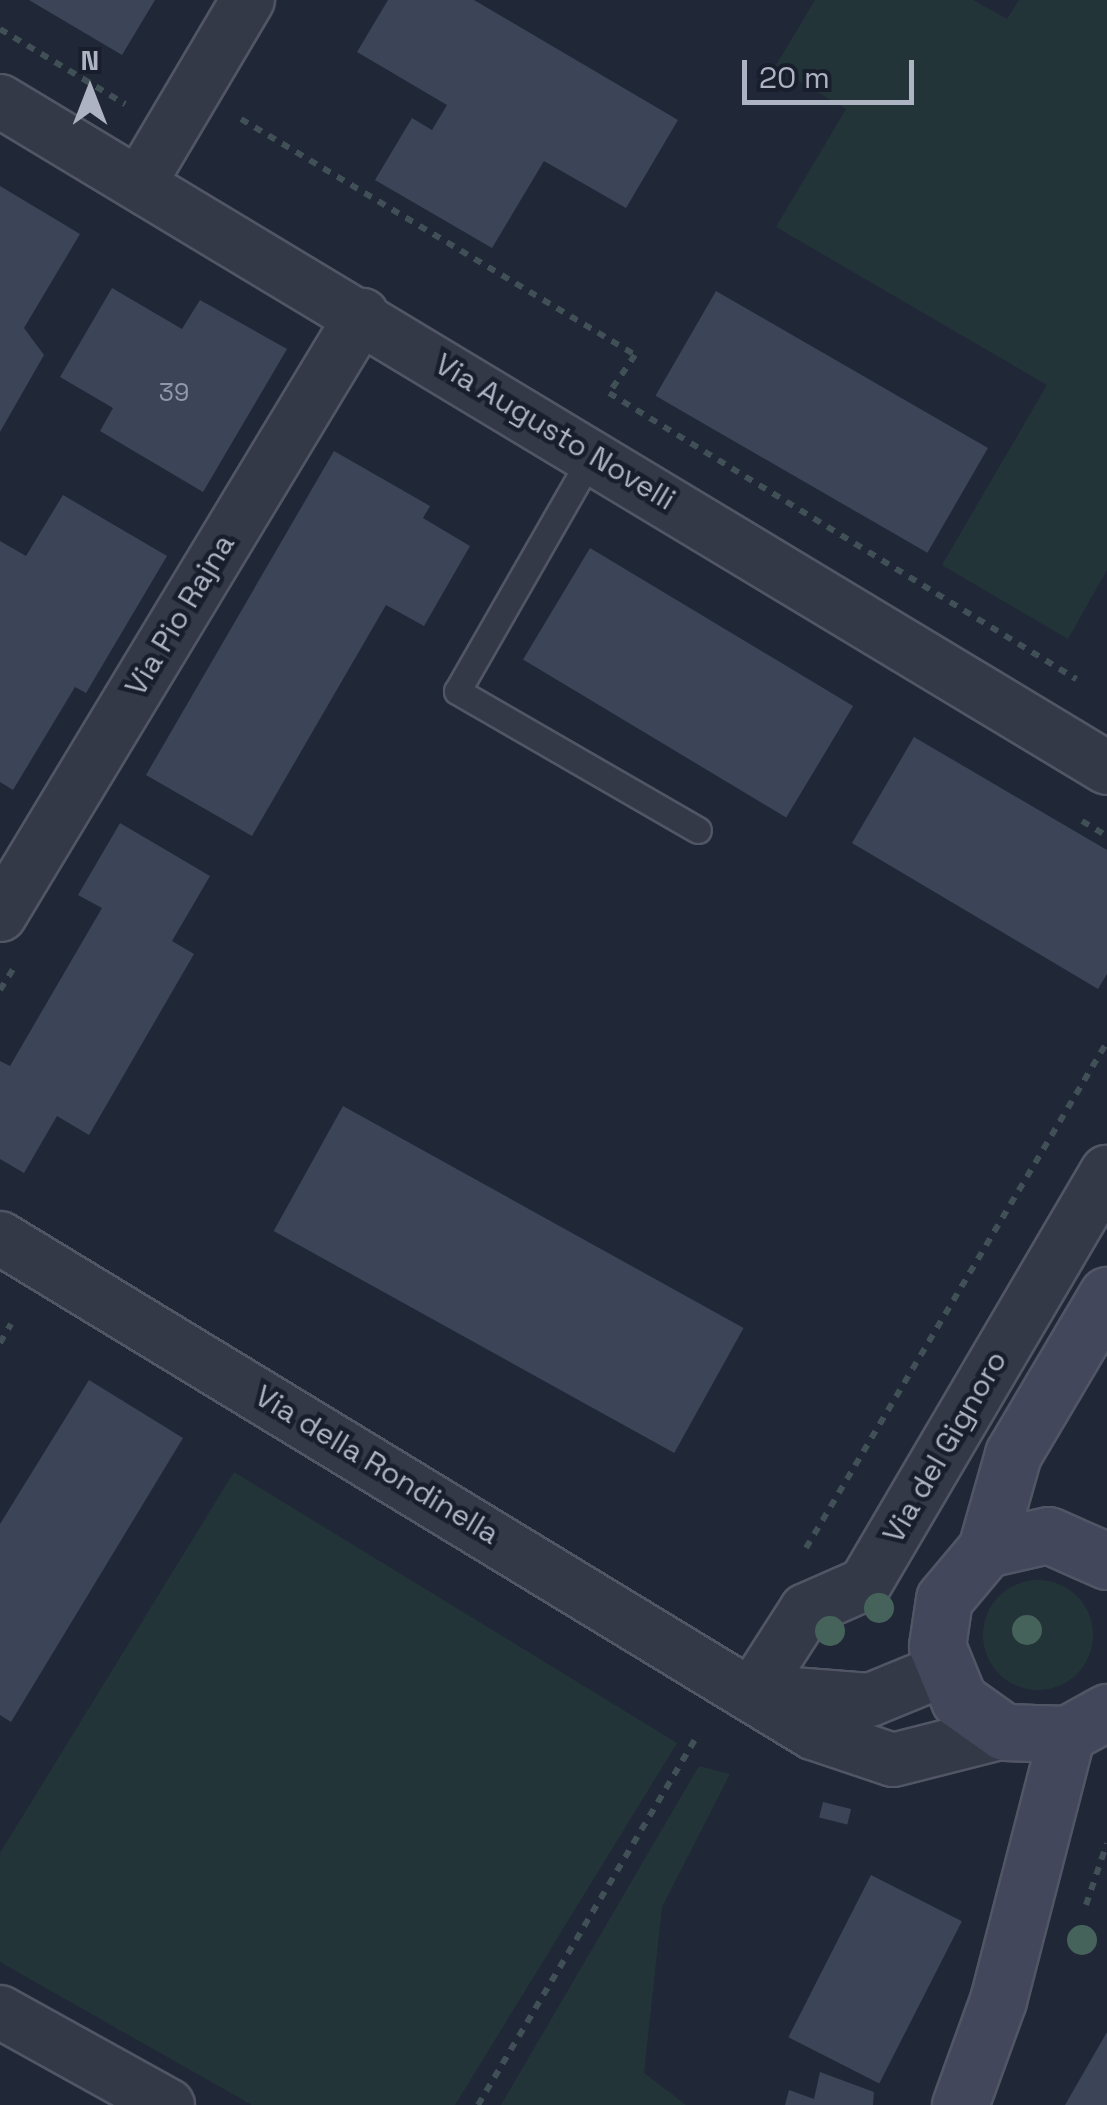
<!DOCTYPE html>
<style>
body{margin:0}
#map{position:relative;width:1107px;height:2105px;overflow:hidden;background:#202737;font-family:"Space Grotesk",sans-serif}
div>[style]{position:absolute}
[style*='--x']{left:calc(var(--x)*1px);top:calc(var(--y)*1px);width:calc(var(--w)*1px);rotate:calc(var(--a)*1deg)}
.green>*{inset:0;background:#233439}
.round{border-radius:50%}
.building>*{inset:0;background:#3c4457;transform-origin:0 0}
.path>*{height:6px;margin-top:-3px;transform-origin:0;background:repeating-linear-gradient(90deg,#405056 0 8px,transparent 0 16px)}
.roads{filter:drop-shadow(2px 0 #515665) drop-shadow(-2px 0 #515665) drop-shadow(0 2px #515665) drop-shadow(0 -2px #515665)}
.lane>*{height:25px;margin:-12.5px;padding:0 12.5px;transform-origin:12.5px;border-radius:12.5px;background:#343948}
.street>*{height:52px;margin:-26px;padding:0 26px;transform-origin:26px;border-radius:26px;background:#343948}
.secondary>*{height:55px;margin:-27.5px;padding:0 27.5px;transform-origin:27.5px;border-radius:27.5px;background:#42475b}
.trees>*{width:30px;height:30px;margin:-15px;border-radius:50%;background:#46635b}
span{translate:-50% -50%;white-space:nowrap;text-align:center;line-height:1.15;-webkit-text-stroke:9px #191e2c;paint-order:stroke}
.number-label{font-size:25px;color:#9297a9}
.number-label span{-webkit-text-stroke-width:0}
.street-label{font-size:30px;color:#aeb3c4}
.north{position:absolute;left:40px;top:40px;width:100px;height:100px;-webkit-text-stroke:8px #191e2c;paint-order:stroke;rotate:0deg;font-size:28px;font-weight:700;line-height:40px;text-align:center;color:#aeb3c4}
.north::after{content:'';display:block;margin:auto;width:35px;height:45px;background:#aeb3c4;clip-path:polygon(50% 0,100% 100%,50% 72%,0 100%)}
.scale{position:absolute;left:742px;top:60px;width:172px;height:45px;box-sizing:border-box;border:5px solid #aeb3c4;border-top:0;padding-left:12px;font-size:30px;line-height:35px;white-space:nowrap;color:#aeb3c4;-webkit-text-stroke:8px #191e2c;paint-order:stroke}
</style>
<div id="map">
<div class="green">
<i style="clip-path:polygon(815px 0,973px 0,1007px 19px,1019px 0,1107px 0,1107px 570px,1068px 639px,942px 565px,1047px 385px,776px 227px,846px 109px,775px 67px)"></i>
<i style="clip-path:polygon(234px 1472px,677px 1743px,455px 2105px,252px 2105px,0 1962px,0 1853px)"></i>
<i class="round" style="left:983px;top:1580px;width:110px;height:110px"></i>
<i style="clip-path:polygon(699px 1766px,730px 1774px,662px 1907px,644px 2073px,686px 2105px,501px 2105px)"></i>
</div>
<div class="building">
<i style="clip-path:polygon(29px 0,155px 0,122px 55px)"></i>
<i style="clip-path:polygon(388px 0,474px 0,678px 120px,626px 208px,544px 161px,492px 248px,375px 180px,412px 118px,432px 130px,447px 105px,357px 52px)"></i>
<i style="clip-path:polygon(0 186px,80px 234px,24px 328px,44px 355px,0 432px)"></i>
<i style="clip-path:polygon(112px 288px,182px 329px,200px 300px,287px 349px,203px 492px,100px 431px,113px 408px,60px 377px)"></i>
<i style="left:716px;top:291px;width:314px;height:121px;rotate:30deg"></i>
<i style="clip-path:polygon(334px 451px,430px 506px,423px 518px,470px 546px,424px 626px,386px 605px,252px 836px,146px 775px)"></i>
<i style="clip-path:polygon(63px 495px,167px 556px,86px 693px,75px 687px,13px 790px,0 782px,0 541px,26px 556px)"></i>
<i style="left:590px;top:548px;width:307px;height:130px;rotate:31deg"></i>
<i style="clip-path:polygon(914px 737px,1107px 850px,1107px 974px,1098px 989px,852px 843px)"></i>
<i style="clip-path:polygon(120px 823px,210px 876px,172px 941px,194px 954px,89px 1135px,57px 1116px,24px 1173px,0 1159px,0 1061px,10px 1066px,102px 908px,78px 895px)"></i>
<i style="left:343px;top:1106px;width:458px;height:143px;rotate:29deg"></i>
<i style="clip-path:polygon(89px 1380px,183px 1438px,11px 1722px,0 1715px,0 1524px)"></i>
<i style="left:823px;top:1802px;width:29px;height:16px;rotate:14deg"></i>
<i style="left:871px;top:1875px;width:102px;height:182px;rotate:27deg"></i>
<i style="clip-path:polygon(1107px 2032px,1107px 2105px,1065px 2105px)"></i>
<i style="clip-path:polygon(820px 2072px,874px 2092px,873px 2105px,785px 2105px,789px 2090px,814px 2099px)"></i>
</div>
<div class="path">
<i style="--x:0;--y:29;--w:146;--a:31"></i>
<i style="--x:241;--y:119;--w:459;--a:30.9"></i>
<i style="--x:635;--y:355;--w:46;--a:124.4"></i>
<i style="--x:609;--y:393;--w:548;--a:31.48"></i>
<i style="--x:1082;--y:821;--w:29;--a:31"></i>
<i style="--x:0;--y:990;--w:25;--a:-58"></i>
<i style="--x:0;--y:1343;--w:22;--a:-60"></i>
<i style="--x:806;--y:1548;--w:589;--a:-59.25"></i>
<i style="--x:1086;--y:1905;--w:65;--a:-71.3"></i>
<i style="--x:478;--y:2105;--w:429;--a:-59.3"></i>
</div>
<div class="roads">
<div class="lane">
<i style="--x:593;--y:454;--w:273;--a:119.8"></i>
<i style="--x:457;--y:691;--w:278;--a:30"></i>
</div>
<div class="street">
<i style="--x:0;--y:101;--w:1292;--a:31.07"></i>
<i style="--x:139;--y:184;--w:214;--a:-59.4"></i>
<i style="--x:0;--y:915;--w:701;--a:-58.9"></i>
<i style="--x:0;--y:1238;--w:952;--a:31.34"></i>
<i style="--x:813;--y:1733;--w:84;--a:18.6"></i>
<i style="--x:893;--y:1760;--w:114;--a:-14.2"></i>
<i style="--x:754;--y:1691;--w:96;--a:-57.3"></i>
<i style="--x:806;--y:1610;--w:64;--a:-23.8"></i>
<i style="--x:865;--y:1584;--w:478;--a:-59.6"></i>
<i style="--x:754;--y:1691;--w:116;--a:4.4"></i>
<i style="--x:870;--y:1700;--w:79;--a:-22.3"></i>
<i style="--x:0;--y:2012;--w:192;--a:29"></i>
</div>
<div class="secondary">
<i style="--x:986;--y:1549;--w:99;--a:-74.1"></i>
<i style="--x:1013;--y:1454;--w:185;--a:-59.4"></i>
<i style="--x:1107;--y:1561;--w:64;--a:-156.2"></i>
<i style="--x:1048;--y:1535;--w:64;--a:167.3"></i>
<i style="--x:986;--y:1549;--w:65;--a:130"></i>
<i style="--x:944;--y:1599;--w:48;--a:98.5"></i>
<i style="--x:937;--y:1646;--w:58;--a:67.8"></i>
<i style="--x:959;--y:1700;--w:55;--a:35.4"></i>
<i style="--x:1004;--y:1732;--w:63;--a:1.8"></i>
<i style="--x:1067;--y:1734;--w:46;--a:-28.8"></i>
<i style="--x:960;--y:2105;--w:112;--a:-70.1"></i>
<i style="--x:998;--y:2000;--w:275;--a:-75.5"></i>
</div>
</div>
<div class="trees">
<i style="left:879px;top:1608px"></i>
<i style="left:1027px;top:1630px"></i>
<i style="left:830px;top:1631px"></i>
<i style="left:1082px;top:1940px"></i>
</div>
<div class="number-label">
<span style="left:174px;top:392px">39</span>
</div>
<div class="street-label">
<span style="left:555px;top:432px;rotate:31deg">Via Augusto Novelli</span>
<span style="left:180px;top:615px;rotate:-59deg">Via Pio Rajna</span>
<span style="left:945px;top:1447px;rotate:-60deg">Via del Gignoro</span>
<span style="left:377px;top:1465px;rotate:31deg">Via della Rondinella</span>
</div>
<div class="north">N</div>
<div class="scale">20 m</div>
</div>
